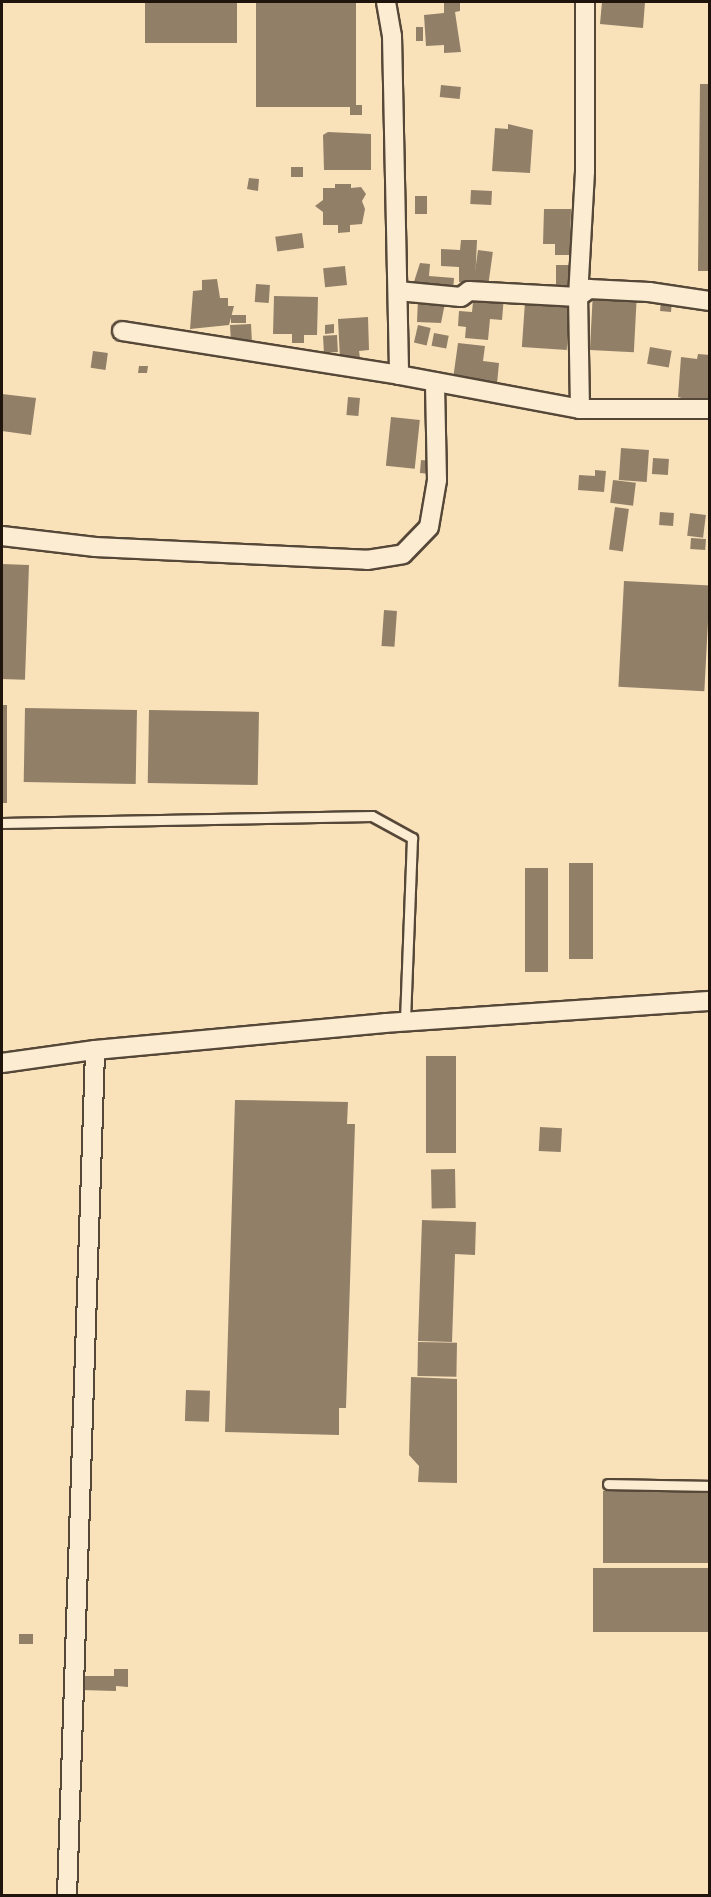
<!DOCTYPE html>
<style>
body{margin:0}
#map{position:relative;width:711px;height:1897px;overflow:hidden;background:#f9e1ba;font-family:"IM FELL French Canon",serif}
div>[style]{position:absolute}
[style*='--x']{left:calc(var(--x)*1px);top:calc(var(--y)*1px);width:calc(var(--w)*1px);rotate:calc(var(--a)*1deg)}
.building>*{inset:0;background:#917f67;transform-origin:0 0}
.roads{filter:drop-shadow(2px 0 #564838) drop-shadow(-2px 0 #564838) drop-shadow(0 2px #564838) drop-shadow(0 -2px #564838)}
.service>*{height:9px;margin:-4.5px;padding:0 4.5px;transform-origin:4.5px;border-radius:4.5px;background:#fbecd2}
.minor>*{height:18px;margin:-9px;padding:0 9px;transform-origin:9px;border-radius:9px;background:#fbecd2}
span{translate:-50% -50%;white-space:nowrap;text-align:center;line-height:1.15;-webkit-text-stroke:5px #fbecd2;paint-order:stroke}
.frame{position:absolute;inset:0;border:3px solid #20150d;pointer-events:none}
</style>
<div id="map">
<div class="building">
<i style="left:145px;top:2px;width:92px;height:41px"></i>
<i style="left:256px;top:2px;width:100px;height:105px"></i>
<i style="clip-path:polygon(444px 2px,460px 2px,460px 11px,455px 12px,461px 52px,444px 53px,444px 45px,426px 46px,424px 15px,444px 13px)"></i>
<i style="clip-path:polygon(602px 2px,645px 2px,643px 28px,600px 24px)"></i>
<i style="left:416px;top:27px;width:7px;height:14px"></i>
<i style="clip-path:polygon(700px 84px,710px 84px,710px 271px,698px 271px)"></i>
<i style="left:441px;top:85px;width:20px;height:12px;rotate:6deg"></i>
<i style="left:350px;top:105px;width:12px;height:10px"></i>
<i style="clip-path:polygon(508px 124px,533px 130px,530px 173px,492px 171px,495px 128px,508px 129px)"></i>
<i style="clip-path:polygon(328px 132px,371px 134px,371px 170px,324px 170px,323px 135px)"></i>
<i style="left:291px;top:167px;width:12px;height:10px"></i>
<i style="clip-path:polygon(249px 178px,259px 179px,258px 191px,247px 189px)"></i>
<i style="clip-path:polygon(335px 184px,351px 184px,351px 188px,361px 187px,366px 194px,362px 201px,365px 209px,362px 224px,350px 225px,350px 232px,338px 233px,338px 225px,323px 225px,323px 212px,315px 206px,323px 200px,323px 188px,335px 188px)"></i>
<i style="left:471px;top:190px;width:21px;height:14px;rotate:3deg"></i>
<i style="left:415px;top:196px;width:12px;height:18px"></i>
<i style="clip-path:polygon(544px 209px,571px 209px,570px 255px,555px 255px,555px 244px,543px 244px)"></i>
<i style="left:302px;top:233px;width:15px;height:27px;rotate:82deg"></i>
<i style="clip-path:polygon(461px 240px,477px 240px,475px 283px,459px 282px,459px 267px,441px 266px,441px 249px,460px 250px)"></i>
<i style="left:478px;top:250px;width:15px;height:33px;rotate:8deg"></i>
<i style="clip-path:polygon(420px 263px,430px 264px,429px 276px,454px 278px,453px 292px,412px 288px)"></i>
<i style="left:556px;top:265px;width:15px;height:22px"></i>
<i style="left:345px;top:266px;width:19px;height:22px;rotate:84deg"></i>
<i style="clip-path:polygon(217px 279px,220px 298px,228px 298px,228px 306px,234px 306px,229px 325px,190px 329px,193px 291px,202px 290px,202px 280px)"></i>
<i style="left:256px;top:284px;width:14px;height:18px;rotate:4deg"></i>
<i style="left:593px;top:291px;width:44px;height:59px;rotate:3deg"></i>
<i style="clip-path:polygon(474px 293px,504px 296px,502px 320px,490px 319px,488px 340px,465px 338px,466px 327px,458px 326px,459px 311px,472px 312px)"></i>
<i style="clip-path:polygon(274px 296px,318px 297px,317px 335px,304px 335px,304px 343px,292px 343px,292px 334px,273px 334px)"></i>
<i style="clip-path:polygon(418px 298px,446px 298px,441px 323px,417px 322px)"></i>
<i style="left:661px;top:300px;width:11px;height:11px;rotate:5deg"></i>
<i style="left:525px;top:302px;width:45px;height:45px;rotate:4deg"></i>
<i style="left:231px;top:315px;width:15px;height:8px"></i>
<i style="clip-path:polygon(368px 317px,369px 350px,359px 351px,360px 358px,340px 359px,338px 319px)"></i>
<i style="left:251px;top:324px;width:18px;height:21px;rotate:87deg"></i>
<i style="clip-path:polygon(334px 324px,334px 333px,325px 334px,325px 325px)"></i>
<i style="left:418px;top:325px;width:13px;height:18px;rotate:13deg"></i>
<i style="left:434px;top:333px;width:15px;height:13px;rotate:11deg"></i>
<i style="left:337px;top:335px;width:17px;height:14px;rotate:87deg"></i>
<i style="clip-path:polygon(458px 343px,485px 346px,483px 361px,499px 363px,497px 384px,453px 379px)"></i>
<i style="left:650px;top:347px;width:22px;height:17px;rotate:10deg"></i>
<i style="left:93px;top:351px;width:15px;height:17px;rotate:8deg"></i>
<i style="clip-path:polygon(698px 354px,710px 355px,709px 405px,678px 397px,681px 357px,697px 359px)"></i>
<i style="clip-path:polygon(139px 366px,148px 366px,147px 373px,138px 373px)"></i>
<i style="clip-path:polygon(2px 394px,36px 398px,31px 435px,2px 431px)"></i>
<i style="left:348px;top:397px;width:12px;height:18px;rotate:5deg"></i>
<i style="left:391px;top:417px;width:29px;height:49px;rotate:6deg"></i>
<i style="left:621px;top:448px;width:28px;height:32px;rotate:4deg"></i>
<i style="left:653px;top:458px;width:16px;height:16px;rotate:4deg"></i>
<i style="left:421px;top:460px;width:11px;height:13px;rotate:5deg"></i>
<i style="clip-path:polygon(595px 470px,606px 471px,604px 492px,578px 490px,579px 475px,595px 476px)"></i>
<i style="left:613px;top:480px;width:23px;height:23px;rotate:7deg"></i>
<i style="left:615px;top:507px;width:14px;height:43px;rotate:8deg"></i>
<i style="left:660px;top:512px;width:14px;height:13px;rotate:4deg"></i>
<i style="left:690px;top:513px;width:16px;height:23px;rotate:7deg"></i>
<i style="left:691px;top:538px;width:15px;height:11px;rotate:4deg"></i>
<i style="left:2px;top:564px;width:27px;height:115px;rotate:2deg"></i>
<i style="left:624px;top:581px;width:86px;height:106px;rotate:3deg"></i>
<i style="left:384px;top:610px;width:13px;height:36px;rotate:4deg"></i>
<i style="left:2px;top:705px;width:5px;height:98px"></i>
<i style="left:25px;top:708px;width:112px;height:74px;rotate:1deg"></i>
<i style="left:149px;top:710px;width:110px;height:73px;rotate:1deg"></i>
<i style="left:593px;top:863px;width:96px;height:24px;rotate:90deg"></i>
<i style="left:525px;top:868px;width:23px;height:104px"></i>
<i style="left:426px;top:1056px;width:30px;height:97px"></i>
<i style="clip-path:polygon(235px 1100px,348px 1102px,347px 1124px,355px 1124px,346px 1408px,339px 1408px,339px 1435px,225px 1432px)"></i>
<i style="left:540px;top:1127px;width:22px;height:24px;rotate:3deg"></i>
<i style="left:455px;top:1169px;width:39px;height:24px;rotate:89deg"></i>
<i style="clip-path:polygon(422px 1220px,476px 1222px,475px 1255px,455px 1254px,452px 1342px,418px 1341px)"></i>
<i style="left:418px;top:1342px;width:39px;height:34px;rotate:1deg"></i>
<i style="clip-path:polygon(411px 1377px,457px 1379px,457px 1483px,418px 1482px,419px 1466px,409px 1455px)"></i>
<i style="left:186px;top:1390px;width:24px;height:31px;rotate:2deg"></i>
<i style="left:603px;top:1491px;width:107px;height:72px"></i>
<i style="left:593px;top:1568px;width:117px;height:64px"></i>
<i style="left:19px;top:1634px;width:14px;height:10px"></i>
<i style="clip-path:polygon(114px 1669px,128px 1669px,128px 1687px,116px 1686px,116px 1691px,81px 1690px,81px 1676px,114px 1676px)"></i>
</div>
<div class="roads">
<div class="service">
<i style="--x:2;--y:823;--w:370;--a:-1.1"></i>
<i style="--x:372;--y:816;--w:46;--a:28.8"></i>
<i style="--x:412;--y:838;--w:184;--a:92.2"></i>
<i style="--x:608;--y:1484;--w:102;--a:1.1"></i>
</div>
<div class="minor">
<i style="--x:386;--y:2;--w:35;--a:80"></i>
<i style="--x:392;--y:36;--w:339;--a:88.8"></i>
<i style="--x:399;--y:375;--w:184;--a:10.6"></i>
<i style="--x:580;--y:409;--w:130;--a:0"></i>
<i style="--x:398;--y:291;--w:63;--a:5.4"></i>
<i style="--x:461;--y:297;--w:10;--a:-37"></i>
<i style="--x:469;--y:291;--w:109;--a:3.2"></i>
<i style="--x:578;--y:297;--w:14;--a:-36"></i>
<i style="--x:589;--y:289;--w:60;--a:2.9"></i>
<i style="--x:649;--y:292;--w:62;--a:8.4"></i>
<i style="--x:122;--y:331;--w:280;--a:9"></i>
<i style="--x:580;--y:409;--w:112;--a:-91"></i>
<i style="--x:578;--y:297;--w:126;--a:-86.8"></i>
<i style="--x:585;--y:171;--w:169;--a:-90"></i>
<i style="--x:2;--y:536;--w:94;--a:6.7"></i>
<i style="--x:95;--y:547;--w:272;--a:2.7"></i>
<i style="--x:367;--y:560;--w:36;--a:-9"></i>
<i style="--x:403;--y:554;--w:37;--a:-46"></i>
<i style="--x:429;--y:527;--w:48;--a:-80.3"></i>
<i style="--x:437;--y:480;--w:98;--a:-91.2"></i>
<i style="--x:2;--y:1063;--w:94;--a:-8"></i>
<i style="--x:95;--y:1050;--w:291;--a:-5.3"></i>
<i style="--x:385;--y:1023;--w:326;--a:-3.9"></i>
<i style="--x:67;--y:1896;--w:846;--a:-88.1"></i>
</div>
</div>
<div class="frame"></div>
</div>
